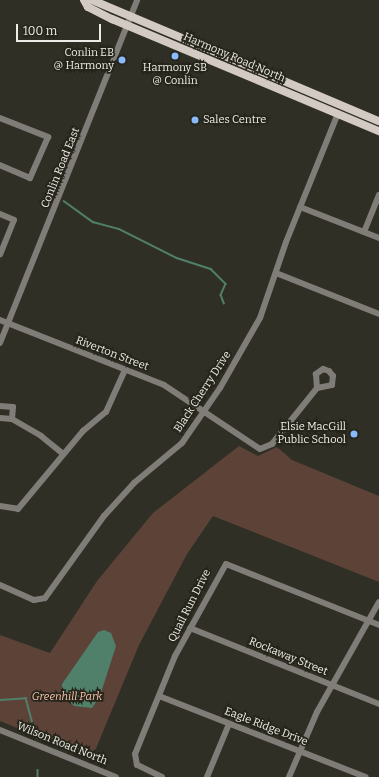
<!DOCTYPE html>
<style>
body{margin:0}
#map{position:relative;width:379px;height:777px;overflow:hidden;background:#302f25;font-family:Bitter,serif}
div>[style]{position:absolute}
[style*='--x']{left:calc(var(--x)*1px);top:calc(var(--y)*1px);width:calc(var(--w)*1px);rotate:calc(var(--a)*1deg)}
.green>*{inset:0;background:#5d4238}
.water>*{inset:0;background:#50806a}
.stream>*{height:1.5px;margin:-0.75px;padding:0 0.75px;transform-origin:0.75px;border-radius:0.75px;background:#50806a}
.minor>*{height:6px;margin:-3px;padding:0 3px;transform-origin:3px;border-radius:3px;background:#807d78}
.major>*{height:8px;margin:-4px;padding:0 4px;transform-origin:4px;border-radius:4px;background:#d3cbc3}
.dots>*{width:11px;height:11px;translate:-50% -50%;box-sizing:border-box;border:2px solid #26251b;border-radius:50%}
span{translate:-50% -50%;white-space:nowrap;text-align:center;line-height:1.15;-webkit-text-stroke:3.5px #26251b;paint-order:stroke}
.poi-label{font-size:11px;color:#edece6}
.right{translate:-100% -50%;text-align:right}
.left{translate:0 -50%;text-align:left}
.street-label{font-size:11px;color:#edece6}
.park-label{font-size:11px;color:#fec4ad;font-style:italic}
.scale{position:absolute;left:16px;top:24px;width:85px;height:18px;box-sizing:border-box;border:2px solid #edece6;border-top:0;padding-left:5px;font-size:12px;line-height:14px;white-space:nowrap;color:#edece6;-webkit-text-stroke:3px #26251b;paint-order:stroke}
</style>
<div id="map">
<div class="green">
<i style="clip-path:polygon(239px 446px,258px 456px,277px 447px,292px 460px,379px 496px,379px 582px,213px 516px,187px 554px,139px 645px,92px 758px,0 721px,0 635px,50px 653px,97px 581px,153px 513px)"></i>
</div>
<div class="water">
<i style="clip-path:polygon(104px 630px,111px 633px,116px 646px,100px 696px,92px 708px,74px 706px,62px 695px,62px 684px,98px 632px)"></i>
</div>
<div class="stream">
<i style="--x:64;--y:201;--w:36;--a:36"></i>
<i style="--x:93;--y:222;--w:27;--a:15"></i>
<i style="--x:119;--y:229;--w:65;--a:26.6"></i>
<i style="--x:177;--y:258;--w:36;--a:18"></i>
<i style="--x:211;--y:269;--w:21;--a:45"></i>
<i style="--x:226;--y:284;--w:12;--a:114"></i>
<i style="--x:221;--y:295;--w:9;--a:69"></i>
<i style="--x:0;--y:700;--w:26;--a:-4"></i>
<i style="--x:26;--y:698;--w:28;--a:75"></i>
<i style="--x:38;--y:770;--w:7;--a:90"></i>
</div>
<div class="minor">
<i style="--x:0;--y:118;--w:52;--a:21.6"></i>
<i style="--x:48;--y:137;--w:45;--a:113.7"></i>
<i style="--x:30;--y:178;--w:33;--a:-157"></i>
<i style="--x:300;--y:207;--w:85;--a:21.4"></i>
<i style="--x:0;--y:214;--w:15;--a:23"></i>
<i style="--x:14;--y:220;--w:37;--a:112"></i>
<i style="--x:364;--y:232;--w:40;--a:-68"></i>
<i style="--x:276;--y:273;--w:111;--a:21.7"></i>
<i style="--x:0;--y:320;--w:176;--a:21.6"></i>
<i style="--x:164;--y:385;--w:115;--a:33.7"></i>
<i style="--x:260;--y:449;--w:13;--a:-23"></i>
<i style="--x:272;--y:444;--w:72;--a:-51.2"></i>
<i style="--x:317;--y:388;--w:15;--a:-11"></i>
<i style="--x:332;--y:385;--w:9;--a:-84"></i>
<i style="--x:333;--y:376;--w:6;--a:-129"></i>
<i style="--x:329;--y:371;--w:6;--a:-162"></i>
<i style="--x:323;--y:369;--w:9;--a:144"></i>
<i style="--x:316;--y:374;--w:14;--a:86"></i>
<i style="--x:0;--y:343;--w:369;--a:-68.2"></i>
<i style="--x:0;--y:406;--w:13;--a:4"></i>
<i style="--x:13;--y:407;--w:12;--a:95"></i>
<i style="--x:0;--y:418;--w:12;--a:5"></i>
<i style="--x:12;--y:419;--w:34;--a:30"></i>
<i style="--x:41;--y:436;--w:28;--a:39"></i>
<i style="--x:0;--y:506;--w:18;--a:9"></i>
<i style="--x:18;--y:509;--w:102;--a:-50.2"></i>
<i style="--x:83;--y:431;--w:30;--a:-40"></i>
<i style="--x:106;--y:412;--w:46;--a:-65.7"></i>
<i style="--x:0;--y:585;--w:37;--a:24"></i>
<i style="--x:34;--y:600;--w:11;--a:-10"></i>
<i style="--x:45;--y:598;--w:101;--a:-54.3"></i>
<i style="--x:104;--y:516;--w:45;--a:-47.7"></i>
<i style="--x:134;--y:483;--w:62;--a:-39.8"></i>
<i style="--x:182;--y:443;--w:67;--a:-55.4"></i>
<i style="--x:220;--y:388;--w:81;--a:-60.3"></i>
<i style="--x:260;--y:318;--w:80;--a:-71.1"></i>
<i style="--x:286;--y:242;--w:139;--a:-68"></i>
<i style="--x:190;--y:628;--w:204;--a:21.9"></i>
<i style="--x:159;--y:696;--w:222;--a:21.4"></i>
<i style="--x:0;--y:730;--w:125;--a:22.1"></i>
<i style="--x:162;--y:777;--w:28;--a:-154"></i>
<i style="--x:137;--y:765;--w:11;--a:-100"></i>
<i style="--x:135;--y:754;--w:106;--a:-67.8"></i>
<i style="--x:175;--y:656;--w:105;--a:-61"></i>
<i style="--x:226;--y:564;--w:165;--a:21.7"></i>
<i style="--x:207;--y:777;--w:57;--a:-67.5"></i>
<i style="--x:289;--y:777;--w:71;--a:-66.7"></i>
<i style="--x:317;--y:712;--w:126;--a:-60.6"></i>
</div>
<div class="major">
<i style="--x:84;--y:0;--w:8;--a:60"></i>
<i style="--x:88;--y:7;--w:27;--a:27"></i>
<i style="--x:112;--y:19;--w:290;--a:22.8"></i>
<i style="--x:92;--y:0;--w:311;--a:22.9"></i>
</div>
<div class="dots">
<i style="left:175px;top:56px;background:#88bafc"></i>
<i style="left:122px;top:60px;background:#88bafc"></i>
<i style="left:195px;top:120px;background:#88bafc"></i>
<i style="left:354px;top:434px;background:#88bafc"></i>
</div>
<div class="poi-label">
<span class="right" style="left:114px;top:60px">Conlin EB<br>@ Harmony</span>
<span style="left:175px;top:75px">Harmony SB<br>@ Conlin</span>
<span class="left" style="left:203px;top:120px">Sales Centre</span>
<span class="right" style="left:346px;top:434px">Elsie MacGill<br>Public School</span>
</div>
<div class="street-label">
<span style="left:234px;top:58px;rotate:23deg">Harmony Road North</span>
<span style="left:61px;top:168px;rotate:-68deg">Conlin Road East</span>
<span style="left:112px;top:354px;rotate:21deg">Riverton Street</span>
<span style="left:203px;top:392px;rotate:-57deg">Black Cherry Drive</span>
<span style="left:190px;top:606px;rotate:-63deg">Quail Run Drive</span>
<span style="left:288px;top:657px;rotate:22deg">Rockaway Street</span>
<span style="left:266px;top:727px;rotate:21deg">Eagle Ridge Drive</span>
<span style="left:62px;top:744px;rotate:22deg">Wilson Road North</span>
</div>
<div class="park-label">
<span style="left:67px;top:697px">Greenhill Park</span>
</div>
<div class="scale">100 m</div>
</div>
